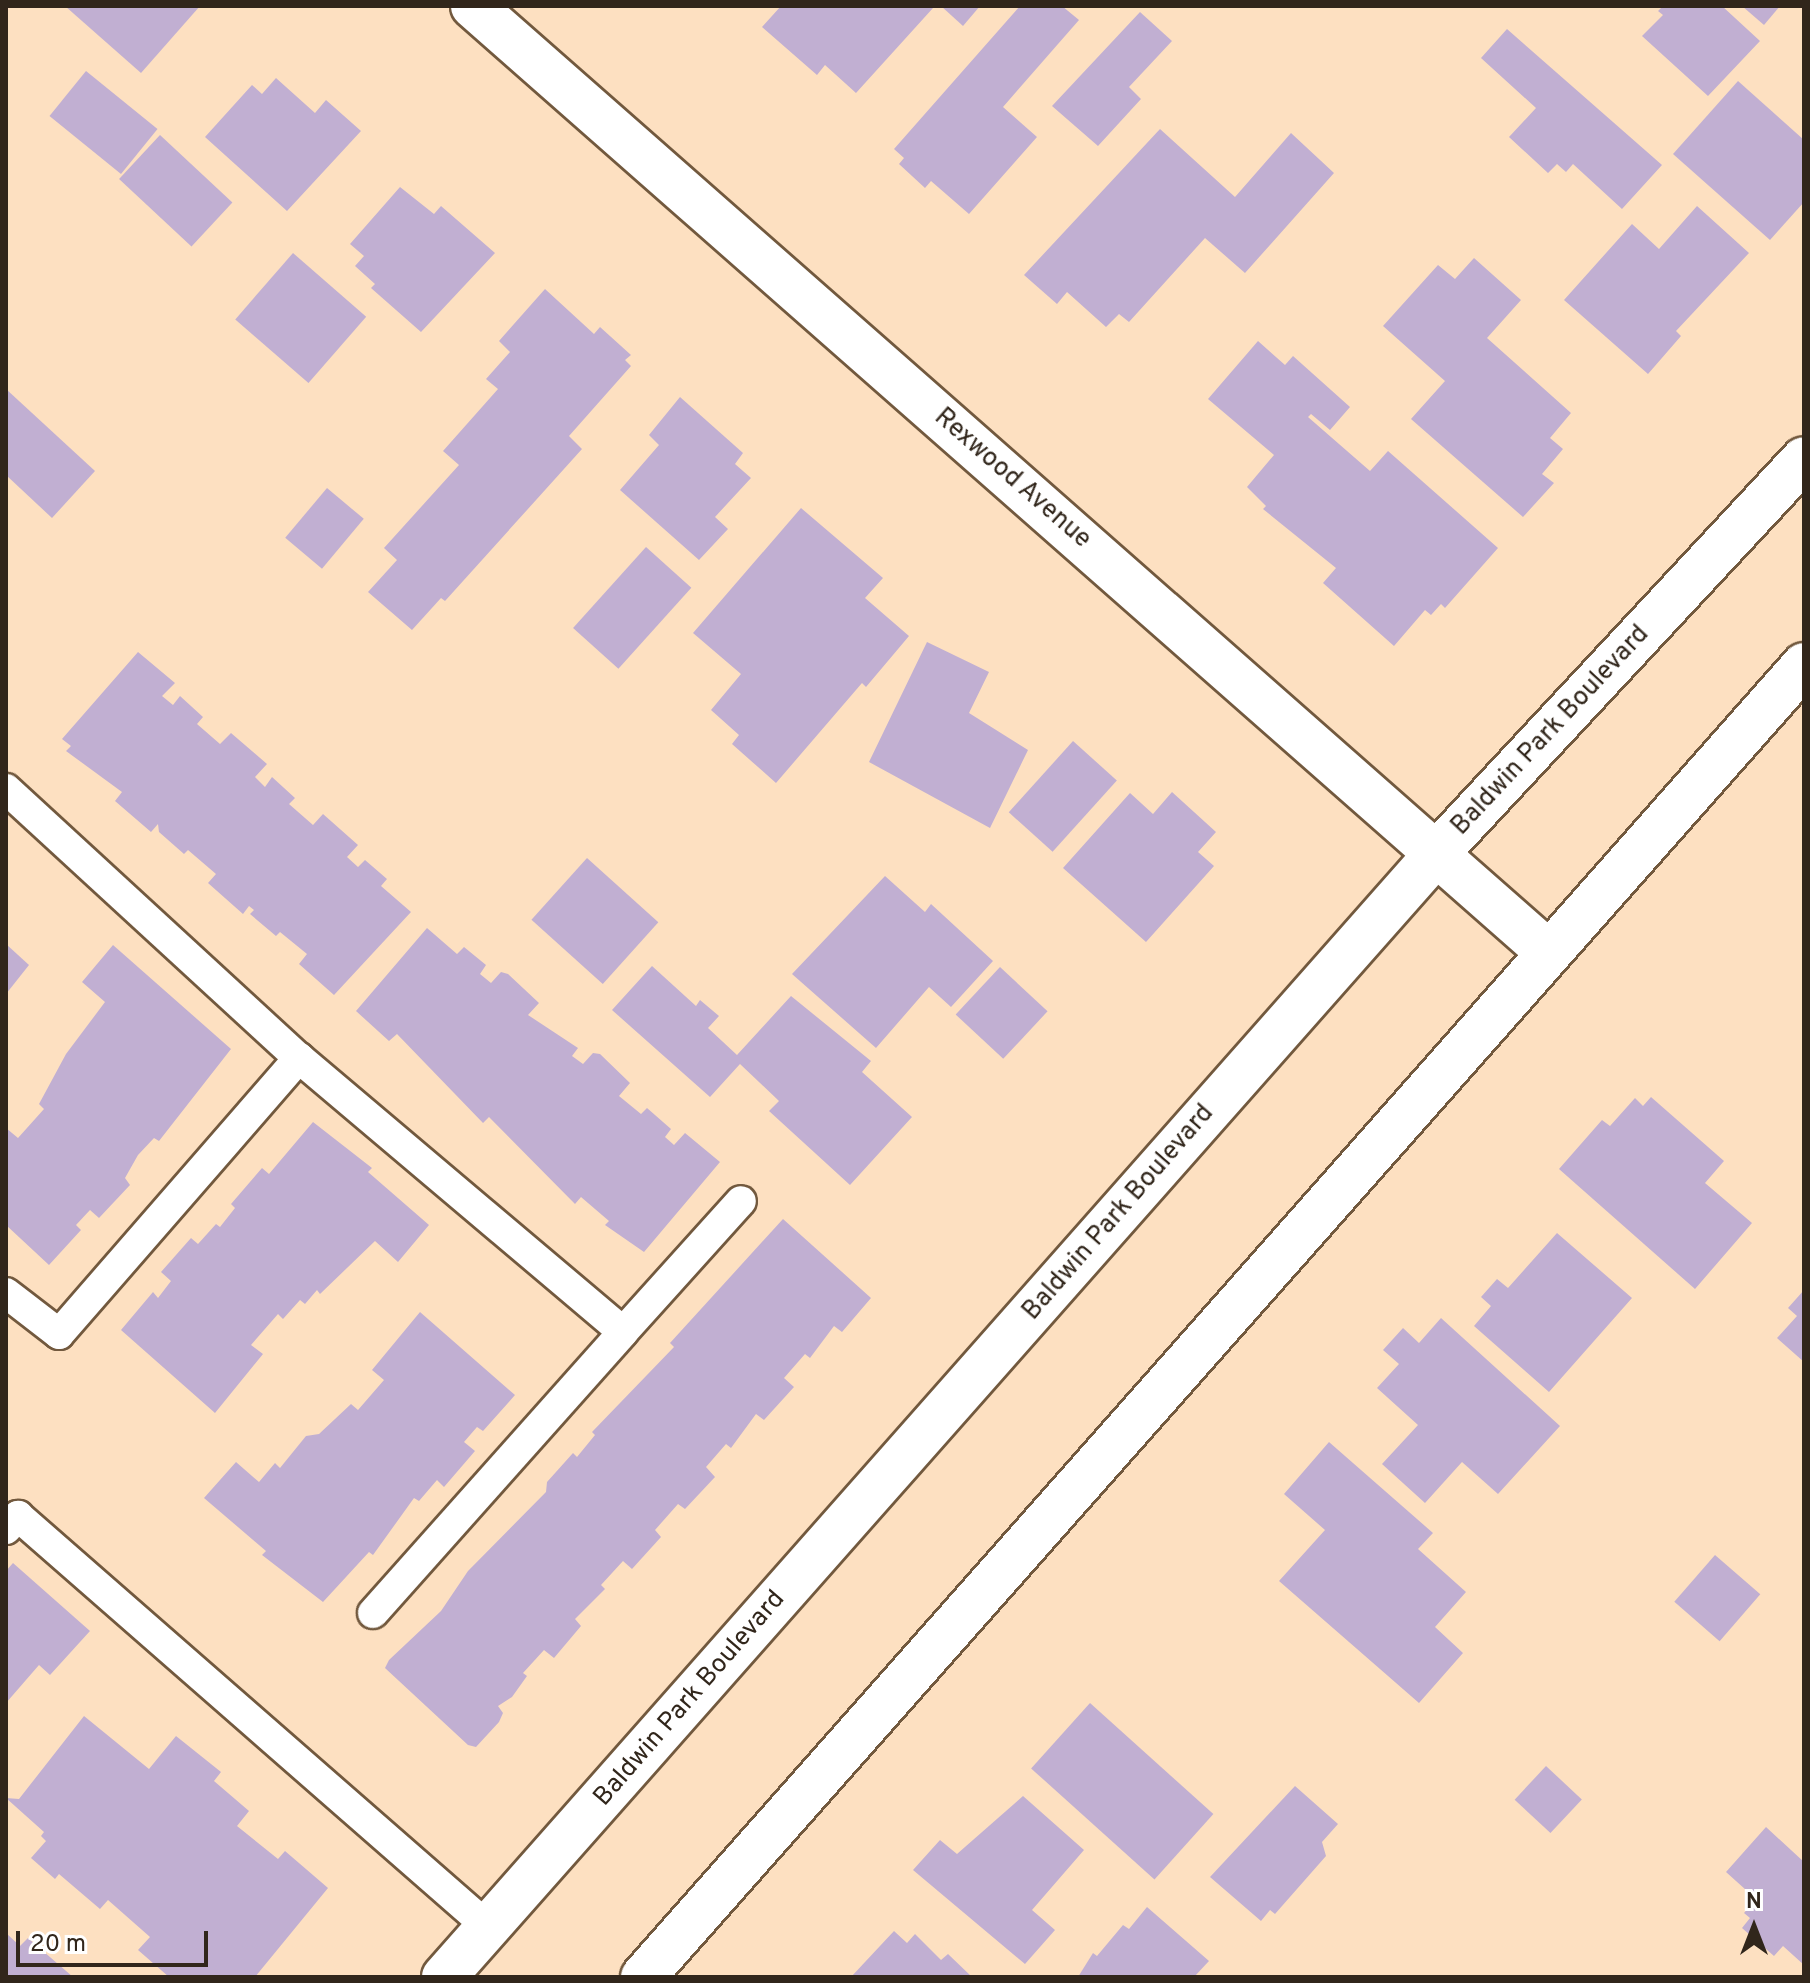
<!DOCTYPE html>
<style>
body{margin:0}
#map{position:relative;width:1810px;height:1983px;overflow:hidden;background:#fde0c1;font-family:Overpass,sans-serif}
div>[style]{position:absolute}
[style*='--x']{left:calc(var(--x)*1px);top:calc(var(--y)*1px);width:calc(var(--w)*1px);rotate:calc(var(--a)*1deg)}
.building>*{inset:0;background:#c1afd2;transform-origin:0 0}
.roads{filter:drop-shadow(2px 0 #72593e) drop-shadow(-2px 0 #72593e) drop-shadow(0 2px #72593e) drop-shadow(0 -2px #72593e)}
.service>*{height:30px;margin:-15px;padding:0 15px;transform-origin:15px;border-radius:15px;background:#fff}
.minor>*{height:44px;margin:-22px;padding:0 22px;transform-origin:22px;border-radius:22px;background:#fff}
.secondary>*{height:44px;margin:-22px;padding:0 22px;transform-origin:22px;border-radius:22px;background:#fff}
span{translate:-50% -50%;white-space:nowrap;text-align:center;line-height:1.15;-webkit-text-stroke:8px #fff;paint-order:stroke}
.street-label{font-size:26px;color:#31261b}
.frame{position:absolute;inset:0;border:8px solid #31261b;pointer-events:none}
.north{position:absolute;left:1714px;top:1887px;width:80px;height:80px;-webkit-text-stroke:6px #fff;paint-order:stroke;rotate:0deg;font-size:22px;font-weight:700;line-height:32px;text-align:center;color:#31261b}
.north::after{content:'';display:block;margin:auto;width:28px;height:36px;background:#31261b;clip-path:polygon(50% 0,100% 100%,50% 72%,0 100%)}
.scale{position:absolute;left:16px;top:1931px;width:192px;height:36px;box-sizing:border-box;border:4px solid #31261b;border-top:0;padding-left:10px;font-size:24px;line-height:28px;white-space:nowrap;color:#31261b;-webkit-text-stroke:6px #fff;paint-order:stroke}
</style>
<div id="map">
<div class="building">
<i style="clip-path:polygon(65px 6px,200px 6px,141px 73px)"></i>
<i style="clip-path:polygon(781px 6px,931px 6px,933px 8px,856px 93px,825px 65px,817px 75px,762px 27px)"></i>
<i style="clip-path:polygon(941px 6px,980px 6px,963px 26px)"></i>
<i style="clip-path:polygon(1020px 6px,1062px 6px,1079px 20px,1003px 107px,1037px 137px,969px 214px,931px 181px,925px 188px,899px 164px,904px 158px,894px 149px)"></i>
<i style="clip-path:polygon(1663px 6px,1722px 6px,1760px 41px,1708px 96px,1642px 36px,1663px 15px,1658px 11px)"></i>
<i style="clip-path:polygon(1742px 6px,1780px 6px,1764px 25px)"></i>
<i style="clip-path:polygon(1140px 12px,1172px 41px,1129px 87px,1141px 99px,1098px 146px,1052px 106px)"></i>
<i style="clip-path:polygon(1507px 29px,1662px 165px,1622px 209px,1573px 164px,1566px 172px,1557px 164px,1548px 173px,1509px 137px,1536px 108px,1481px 58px)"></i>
<i style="left:86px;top:71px;width:92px;height:58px;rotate:39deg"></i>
<i style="clip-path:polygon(276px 78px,315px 113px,326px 100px,361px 131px,287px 211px,205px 137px,252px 85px,262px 94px)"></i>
<i style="clip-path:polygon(1738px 81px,1804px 140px,1804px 202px,1770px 240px,1673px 154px)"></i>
<i style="clip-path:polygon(1160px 129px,1235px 197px,1291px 133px,1334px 173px,1245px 273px,1205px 238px,1129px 322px,1119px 314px,1106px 327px,1067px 292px,1057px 304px,1024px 275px)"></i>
<i style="left:160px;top:135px;width:99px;height:60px;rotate:43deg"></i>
<i style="clip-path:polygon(400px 187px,434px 214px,441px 206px,495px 253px,421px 332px,371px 288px,375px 284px,355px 266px,364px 256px,350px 244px)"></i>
<i style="clip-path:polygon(1697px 206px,1749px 253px,1676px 331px,1681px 336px,1648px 374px,1564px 300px,1632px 224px,1659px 249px)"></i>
<i style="left:293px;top:253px;width:97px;height:88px;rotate:41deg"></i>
<i style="clip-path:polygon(1474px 258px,1521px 300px,1487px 338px,1571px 413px,1550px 438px,1563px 449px,1542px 474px,1554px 483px,1523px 517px,1411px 419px,1445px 381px,1383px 326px,1438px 265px,1455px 279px)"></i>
<i style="clip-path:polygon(545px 289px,594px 334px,600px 327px,631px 355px,625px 360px,631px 366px,569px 436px,582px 449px,445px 601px,441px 598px,412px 630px,368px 592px,397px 560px,384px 548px,459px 465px,443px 451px,498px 389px,486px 379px,510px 352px,499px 341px)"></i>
<i style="clip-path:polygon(1258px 341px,1285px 365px,1293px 356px,1350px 407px,1330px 430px,1311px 414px,1308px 417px,1370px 471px,1388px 451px,1498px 548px,1445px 608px,1441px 604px,1431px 615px,1425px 610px,1394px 646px,1323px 583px,1336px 568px,1263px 509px,1266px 506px,1247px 487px,1274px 455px,1208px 399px)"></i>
<i style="clip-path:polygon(6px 389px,95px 471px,52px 518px,6px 475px)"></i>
<i style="clip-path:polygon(680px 397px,743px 453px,735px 464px,751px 478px,715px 517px,728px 529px,699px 560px,620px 490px,659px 445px,649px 435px)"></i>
<i style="left:327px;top:488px;width:48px;height:65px;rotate:40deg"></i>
<i style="clip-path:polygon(801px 508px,883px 578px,865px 598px,909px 636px,866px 687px,862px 683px,776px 783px,732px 744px,739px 735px,711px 710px,741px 674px,693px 633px)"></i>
<i style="left:646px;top:547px;width:61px;height:109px;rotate:42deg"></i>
<i style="clip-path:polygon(927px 642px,989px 672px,969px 713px,1028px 750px,990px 828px,869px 762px)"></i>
<i style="clip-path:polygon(138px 652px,175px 683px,162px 696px,173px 705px,180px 696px,203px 717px,197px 724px,220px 744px,231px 733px,267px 764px,255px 777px,265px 787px,272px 777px,295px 798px,289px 804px,313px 825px,323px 814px,358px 845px,347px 857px,358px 867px,365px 860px,387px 879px,381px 886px,411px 912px,334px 995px,299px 964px,307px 954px,280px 932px,276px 936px,250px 914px,254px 910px,249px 906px,243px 914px,208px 883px,216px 874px,188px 850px,184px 854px,159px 832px,158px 824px,151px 832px,115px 801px,122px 792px,66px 751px,71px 746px,62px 739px)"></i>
<i style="left:1073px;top:741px;width:59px;height:96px;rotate:42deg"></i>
<i style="clip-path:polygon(1172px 792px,1216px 832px,1198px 852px,1214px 866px,1146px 942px,1063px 868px,1130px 793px,1153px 814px)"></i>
<i style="left:587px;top:858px;width:96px;height:83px;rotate:42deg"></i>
<i style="clip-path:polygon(885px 876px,925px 912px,931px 904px,993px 961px,951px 1007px,929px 987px,876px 1048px,792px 974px)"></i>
<i style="clip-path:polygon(427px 928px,457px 954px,464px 947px,486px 965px,480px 974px,491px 983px,501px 972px,508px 974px,539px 1003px,528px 1015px,578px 1048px,572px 1056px,583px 1064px,593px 1053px,600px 1054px,630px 1083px,619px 1096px,641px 1114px,647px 1108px,671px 1129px,665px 1137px,674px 1145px,685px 1133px,720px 1162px,644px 1252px,605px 1225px,609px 1221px,581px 1197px,575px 1204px,489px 1117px,483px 1123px,397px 1034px,389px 1041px,356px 1011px)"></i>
<i style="clip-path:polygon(6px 944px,29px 965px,6px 994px)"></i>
<i style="clip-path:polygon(113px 945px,231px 1049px,159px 1141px,154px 1138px,138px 1155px,125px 1178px,130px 1185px,99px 1218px,90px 1210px,76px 1225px,81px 1230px,49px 1265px,6px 1225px,6px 1128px,18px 1138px,44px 1109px,39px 1104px,66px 1054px,105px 1002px,82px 982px)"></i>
<i style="clip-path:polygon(652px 966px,696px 1006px,700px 1000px,719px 1016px,708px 1028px,737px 1055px,791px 996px,871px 1061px,862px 1072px,912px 1117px,850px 1185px,769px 1111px,779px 1101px,740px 1064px,710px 1097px,612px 1010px)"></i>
<i style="left:1000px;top:967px;width:65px;height:65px;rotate:43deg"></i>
<i style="clip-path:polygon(1651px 1097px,1724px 1161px,1705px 1183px,1752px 1223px,1695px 1289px,1559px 1169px,1602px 1120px,1610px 1126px,1635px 1098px,1643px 1106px)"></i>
<i style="clip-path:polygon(313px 1122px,372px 1168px,368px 1172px,429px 1225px,398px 1262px,375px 1241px,320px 1294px,317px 1290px,305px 1304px,300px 1300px,283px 1319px,278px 1314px,251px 1345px,263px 1354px,215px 1413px,121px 1330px,153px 1292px,158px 1298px,171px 1281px,161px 1272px,191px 1238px,198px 1244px,216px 1224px,220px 1227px,235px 1208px,231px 1204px,262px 1168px,269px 1174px)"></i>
<i style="clip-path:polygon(783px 1219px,871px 1298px,842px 1332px,834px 1326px,810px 1358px,805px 1354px,784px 1378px,794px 1387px,764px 1420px,756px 1414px,731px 1448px,726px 1444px,706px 1467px,715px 1477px,685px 1509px,678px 1504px,655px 1530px,661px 1537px,632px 1569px,623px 1561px,601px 1585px,605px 1589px,575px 1619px,581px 1626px,554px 1658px,544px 1650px,523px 1673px,527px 1676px,512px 1697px,498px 1706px,503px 1713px,499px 1722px,476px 1747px,468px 1745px,385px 1668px,389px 1660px,441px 1611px,468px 1571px,546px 1492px,547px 1482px,573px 1453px,577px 1457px,595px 1435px,592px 1432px,674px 1347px,670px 1343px)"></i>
<i style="clip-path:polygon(1557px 1233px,1632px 1298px,1549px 1392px,1474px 1326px,1491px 1306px,1481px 1297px,1497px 1279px,1508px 1288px)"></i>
<i style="clip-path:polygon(1804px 1290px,1804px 1362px,1777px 1338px,1797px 1316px,1788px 1308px)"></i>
<i style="clip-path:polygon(420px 1312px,515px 1395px,483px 1431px,477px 1427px,464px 1442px,475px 1451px,444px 1487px,437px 1480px,419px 1501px,414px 1498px,373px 1555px,369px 1552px,323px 1602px,262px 1555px,266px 1551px,204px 1498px,236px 1462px,259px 1482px,275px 1463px,280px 1468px,306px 1436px,319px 1434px,351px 1404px,358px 1410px,384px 1380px,372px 1370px)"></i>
<i style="clip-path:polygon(1441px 1318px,1560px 1426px,1498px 1494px,1462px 1462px,1425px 1503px,1382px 1464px,1418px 1425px,1377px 1388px,1399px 1364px,1383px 1350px,1403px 1328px,1419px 1343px)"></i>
<i style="clip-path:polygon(1329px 1442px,1433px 1533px,1418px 1549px,1466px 1592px,1435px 1627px,1463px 1653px,1419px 1703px,1279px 1581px,1325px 1530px,1284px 1494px)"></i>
<i style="left:1715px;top:1555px;width:60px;height:62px;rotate:41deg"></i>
<i style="clip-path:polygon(13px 1563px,90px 1631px,50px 1675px,39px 1665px,6px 1703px,6px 1571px)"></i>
<i style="left:1090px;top:1703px;width:166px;height:88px;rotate:42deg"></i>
<i style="clip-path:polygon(84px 1716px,149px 1769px,176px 1736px,221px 1772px,214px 1781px,249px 1811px,237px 1826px,278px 1859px,285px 1851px,328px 1888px,255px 1977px,169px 1977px,138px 1950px,150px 1937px,108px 1900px,100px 1909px,59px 1874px,55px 1879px,31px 1858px,46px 1841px,41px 1836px,44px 1832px,6px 1798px,19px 1799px)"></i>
<i style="left:1546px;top:1766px;width:49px;height:46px;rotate:43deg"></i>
<i style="clip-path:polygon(1295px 1786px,1338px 1824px,1322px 1842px,1326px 1856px,1275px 1914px,1270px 1910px,1261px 1921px,1210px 1877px)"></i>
<i style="clip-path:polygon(1023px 1796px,1084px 1850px,1032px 1910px,1055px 1930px,1025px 1964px,913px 1870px,940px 1840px,957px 1854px)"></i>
<i style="clip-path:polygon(1766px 1827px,1804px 1862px,1804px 1965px,1783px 1946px,1774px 1956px,1742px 1928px,1750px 1918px,1744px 1913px,1756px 1899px,1726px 1872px)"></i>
<i style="clip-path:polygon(1147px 1907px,1209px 1961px,1194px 1977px,1078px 1977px,1093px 1953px,1097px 1956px,1123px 1925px,1129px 1929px)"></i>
<i style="clip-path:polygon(894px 1931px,907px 1943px,915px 1934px,941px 1960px,948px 1954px,972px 1977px,851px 1977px)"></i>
<i style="clip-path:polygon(6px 1933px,20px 1946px,28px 1938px,73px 1977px,6px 1977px)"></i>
</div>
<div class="roads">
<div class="service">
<i style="--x:6;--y:789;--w:398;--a:42.6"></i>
<i style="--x:6;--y:1293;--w:67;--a:37.7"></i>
<i style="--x:59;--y:1334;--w:366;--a:-49"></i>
<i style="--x:299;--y:1058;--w:424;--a:40.2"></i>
<i style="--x:623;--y:1332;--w:176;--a:-48"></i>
<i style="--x:6;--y:1529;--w:18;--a:-47"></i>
<i style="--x:18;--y:1516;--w:624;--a:41.17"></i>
<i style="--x:373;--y:1613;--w:376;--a:-48.3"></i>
</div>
<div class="minor">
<i style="--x:473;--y:6;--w:1433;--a:41.35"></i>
</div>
<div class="secondary">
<i style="--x:444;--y:1977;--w:1500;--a:-48.54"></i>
<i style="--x:1437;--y:853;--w:538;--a:-47.03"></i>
<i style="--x:643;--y:1977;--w:1752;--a:-48.49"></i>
</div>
</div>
<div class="street-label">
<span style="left:1012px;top:479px;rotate:41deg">Rexwood Avenue</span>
<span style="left:1551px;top:731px;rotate:-47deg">Baldwin Park Boulevard</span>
<span style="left:1119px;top:1213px;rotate:-49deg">Baldwin Park Boulevard</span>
<span style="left:690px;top:1699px;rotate:-49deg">Baldwin Park Boulevard</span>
</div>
<div class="frame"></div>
<div class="north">N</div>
<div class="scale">20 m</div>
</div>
